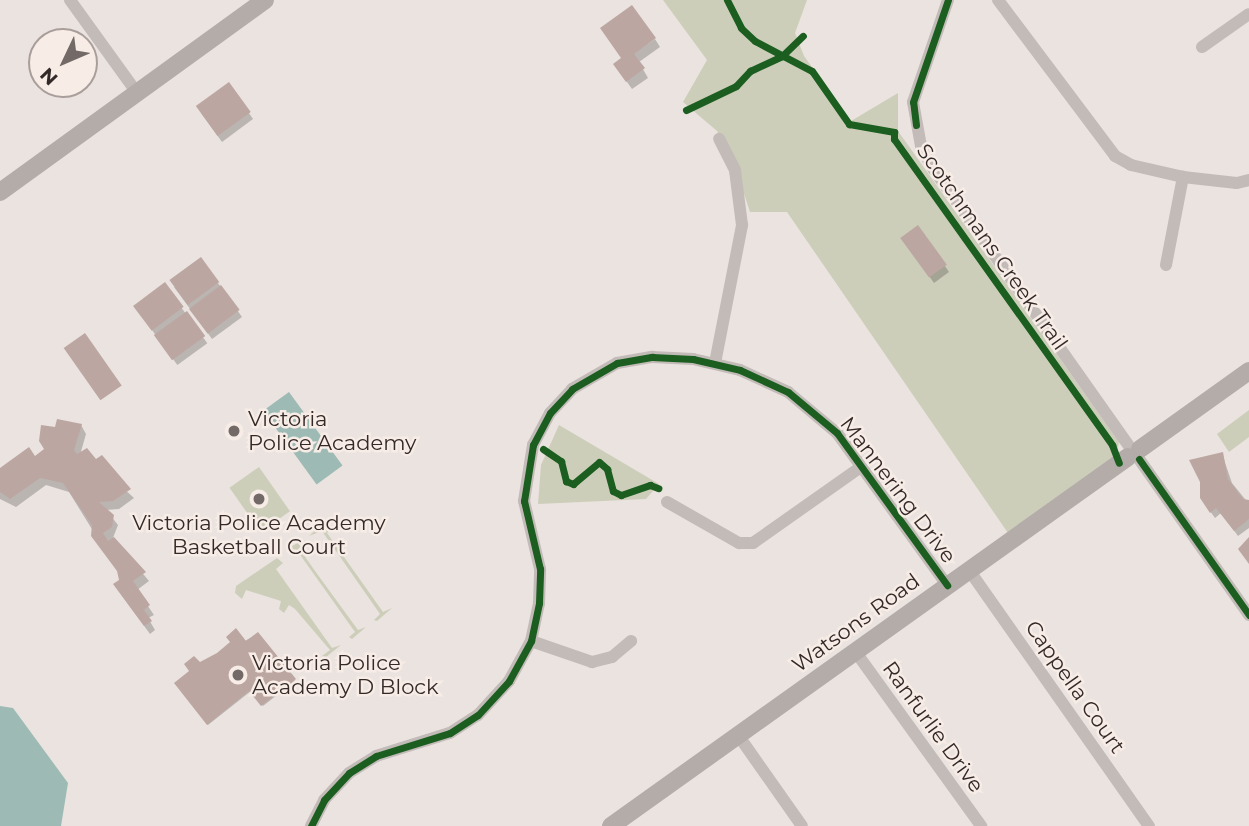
<!DOCTYPE html>
<style>
body{margin:0}
#map{position:relative;width:1249px;height:826px;overflow:hidden;background:#eae3df;font-family:Montserrat,sans-serif}
div>[style]{position:absolute}
[style*='--x']{left:calc(var(--x)*1px);top:calc(var(--y)*1px);width:calc(var(--w)*1px);rotate:calc(var(--a)*1deg)}
.green>*{inset:0;background:#cdceba;transform-origin:0 0}
.water>*{inset:0;background:#9dbab5;transform-origin:0 0}
.shadow>*{inset:0;background:#0003;transform-origin:0 0}
.building>*{inset:0;background:#bca6a2;transform-origin:0 0}
.street>*{height:12px;margin:-6px;padding:0 6px;transform-origin:6px;border-radius:6px;background:#c3bbb8}
.secondary>*{height:18px;margin:-9px;padding:0 9px;transform-origin:9px;border-radius:9px;background:#b3aca9}
.cycleway>*{height:7px;margin:-3.5px;padding:0 3.5px;transform-origin:3.5px;border-radius:3.5px;background:#1b5e20}
.dots>*{width:19px;height:19px;translate:-50% -50%;box-sizing:border-box;border:4px solid #f7ece6;border-radius:50%}
span{translate:-50% -50%;white-space:nowrap;text-align:center;line-height:1.15;-webkit-text-stroke:5px #f7ece6;paint-order:stroke}
.street-label{font-size:21px;color:#332927}
.poi-label{font-size:21px;color:#332927}
.left{translate:0 -50%;text-align:left}
.north{position:absolute;left:28px;top:28px;width:70px;height:70px;box-sizing:border-box;background:#f7ece6;border:2px solid #a99e9a;border-radius:50%;rotate:226deg;font-size:19px;font-weight:700;line-height:28px;text-align:center;color:#332927}
.north::after{content:'';display:block;margin:auto;width:24px;height:32px;background:#736a67;clip-path:polygon(50% 0,100% 100%,50% 72%,0 100%)}
</style>
<div id="map">
<div class="green">
<i style="clip-path:polygon(663px 0,807px 0,795px 33px,804px 56px,851px 121px,898px 93px,898px 131px,1119px 442px,1116px 460px,1008px 533px,787px 212px,750px 212px,732px 157px,717px 131px,683px 102px,707px 60px)"></i>
<i style="clip-path:polygon(1249px 410px,1249px 437px,1229px 452px,1217px 434px)"></i>
<i style="clip-path:polygon(559px 425px,659px 484px,646px 499px,538px 504px,541px 465px)"></i>
<i style="left:259px;top:467px;width:54px;height:36px;rotate:55deg"></i>
<i style="clip-path:polygon(325px 522px,333px 527px,327px 533px,383px 612px,392px 608px,377px 621px,374px 620px,380px 614px,322px 531px,309px 536px)"></i>
<i style="clip-path:polygon(304px 540px,308px 545px,301px 551px,315px 571px,358px 630px,366px 627px,352px 639px,349px 637px,355px 632px,296px 549px,288px 553px,288px 548px)"></i>
<i style="clip-path:polygon(277px 558px,283px 563px,276px 569px,332px 648px,341px 645px,326px 657px,322px 656px,330px 650px,295px 609px,289px 605px,284px 613px,279px 609px,281px 601px,246px 590px,242px 599px,235px 593px,236px 586px)"></i>
</div>
<div class="water">
<i style="left:289px;top:392px;width:91px;height:32px;rotate:54deg"></i>
<i style="clip-path:polygon(0 706px,13px 708px,68px 783px,61px 826px,0 826px)"></i>
</div>
<div class="shadow">
<i style="clip-path:polygon(655px 39px,660px 47px,639px 62px,648px 78px,632px 89px,615px 65px)"></i>
<i style="clip-path:polygon(229px 84px,253px 119px,222px 142px,201px 113px)"></i>
<i style="clip-path:polygon(906px 244px,945px 266px,949px 272px,934px 283px)"></i>
<i style="clip-path:polygon(218px 283px,242px 317px,212px 339px,174px 287px)"></i>
<i style="left:165px;top:285px;width:72px;height:37px;rotate:54deg"></i>
<i style="clip-path:polygon(81px 425px,86px 434px,80px 455px,95px 462px,134px 498px,119px 509px,106px 510px,118px 525px,113px 538px,149px 581px,137px 590px,154px 615px,148px 618px,155px 630px,150px 634px,120px 593px,119px 573px,69px 492px,46px 485px,16px 507px,0 499px,0 470px,34px 458px,46px 450px,57px 430px)"></i>
<i style="clip-path:polygon(1222px 454px,1232px 483px,1249px 504px,1249px 528px,1238px 536px,1221px 513px,1215px 518px,1205px 504px)"></i>
<i style="clip-path:polygon(258px 634px,295px 681px,263px 706px,251px 691px,208px 725px,176px 683px,199px 665px)"></i>
</div>
<div class="building">
<i style="clip-path:polygon(632px 5px,656px 38px,634px 54px,645px 68px,626px 82px,613px 64px,621px 58px,600px 28px)"></i>
<i style="left:229px;top:82px;width:37px;height:41px;rotate:54deg"></i>
<i style="left:918px;top:225px;width:49px;height:22px;rotate:54deg"></i>
<i style="left:201px;top:257px;width:31px;height:39px;rotate:54deg"></i>
<i style="left:165px;top:282px;width:31px;height:40px;rotate:53deg"></i>
<i style="left:221px;top:285px;width:31px;height:40px;rotate:53deg"></i>
<i style="left:187px;top:311px;width:31px;height:41px;rotate:54deg"></i>
<i style="left:85px;top:333px;width:64px;height:26px;rotate:55deg"></i>
<i style="clip-path:polygon(57px 419px,82px 424px,74px 450px,77px 454px,87px 448px,96px 459px,102px 455px,131px 489px,113px 501px,99px 502px,114px 515px,112px 527px,103px 533px,108px 541px,114px 537px,146px 572px,133px 581px,150px 605px,144px 610px,152px 621px,144px 626px,113px 584px,119px 580px,117px 571px,91px 536px,92px 525px,63px 483px,40px 478px,10px 499px,0 492px,0 468px,29px 447px,35px 456px,44px 449px,39px 441px,41px 425px,55px 427px)"></i>
<i style="clip-path:polygon(1223px 452px,1228px 479px,1243px 499px,1249px 500px,1249px 519px,1234px 531px,1216px 508px,1210px 513px,1200px 498px,1200px 482px,1189px 460px)"></i>
<i style="clip-path:polygon(1249px 537px,1249px 564px,1238px 549px)"></i>
<i style="clip-path:polygon(236px 628px,246px 641px,258px 632px,296px 679px,261px 706px,249px 691px,207px 725px,174px 683px,189px 671px,184px 664px,194px 656px,200px 662px,217px 653px,230px 642px,226px 637px)"></i>
</div>
<div class="street">
<i style="--x:70;--y:0;--w:115;--a:54.2"></i>
<i style="--x:948;--y:0;--w:108;--a:108.9"></i>
<i style="--x:913;--y:102;--w:45;--a:79.7"></i>
<i style="--x:921;--y:146;--w:20;--a:63"></i>
<i style="--x:930;--y:164;--w:347;--a:54.8"></i>
<i style="--x:998;--y:0;--w:195;--a:53.1"></i>
<i style="--x:1115;--y:156;--w:18;--a:29"></i>
<i style="--x:1131;--y:165;--w:53;--a:13"></i>
<i style="--x:1183;--y:177;--w:54;--a:6.3"></i>
<i style="--x:1237;--y:183;--w:12;--a:-14"></i>
<i style="--x:1202;--y:47;--w:57;--a:-35.1"></i>
<i style="--x:1166;--y:265;--w:90;--a:-79.1"></i>
<i style="--x:715;--y:363;--w:141;--a:-78.9"></i>
<i style="--x:742;--y:225;--w:55;--a:-97.3"></i>
<i style="--x:735;--y:170;--w:35;--a:-117"></i>
<i style="--x:1139;--y:459;--w:191;--a:54.8"></i>
<i style="--x:667;--y:502;--w:83;--a:29.7"></i>
<i style="--x:739;--y:543;--w:14;--a:0"></i>
<i style="--x:753;--y:543;--w:133;--a:-35.2"></i>
<i style="--x:969;--y:570;--w:313;--a:54.9"></i>
<i style="--x:531;--y:641;--w:65;--a:19"></i>
<i style="--x:592;--y:662;--w:21;--a:-14"></i>
<i style="--x:612;--y:657;--w:25;--a:-40"></i>
<i style="--x:855;--y:651;--w:216;--a:54.2"></i>
<i style="--x:738;--y:735;--w:111;--a:54.9"></i>
<i style="--x:311;--y:826;--w:29;--a:-63"></i>
<i style="--x:324;--y:800;--w:37;--a:-47"></i>
<i style="--x:349;--y:773;--w:32;--a:-32"></i>
<i style="--x:376;--y:756;--w:77;--a:-17.3"></i>
<i style="--x:450;--y:733;--w:33;--a:-33"></i>
<i style="--x:478;--y:715;--w:46;--a:-47.6"></i>
<i style="--x:509;--y:681;--w:46;--a:-61.2"></i>
<i style="--x:531;--y:641;--w:39;--a:-78"></i>
<i style="--x:539;--y:603;--w:34;--a:-88"></i>
<i style="--x:540;--y:569;--w:70;--a:-103.2"></i>
<i style="--x:524;--y:501;--w:57;--a:-80.9"></i>
<i style="--x:533;--y:445;--w:36;--a:-62"></i>
<i style="--x:550;--y:413;--w:33;--a:-47"></i>
<i style="--x:572;--y:389;--w:52;--a:-30"></i>
<i style="--x:617;--y:363;--w:36;--a:-10"></i>
<i style="--x:652;--y:357;--w:41;--a:2.8"></i>
<i style="--x:693;--y:359;--w:48;--a:13.2"></i>
<i style="--x:740;--y:370;--w:53;--a:24.6"></i>
<i style="--x:788;--y:392;--w:64;--a:39.9"></i>
<i style="--x:837;--y:433;--w:188;--a:54.1"></i>
</div>
<div class="secondary">
<i style="--x:0;--y:192;--w:327;--a:-35.9"></i>
<i style="--x:1140;--y:449;--w:134;--a:-35.6"></i>
<i style="--x:611;--y:826;--w:635;--a:-35.52"></i>
</div>
<div class="cycleway">
<i style="--x:727;--y:0;--w:31;--a:63"></i>
<i style="--x:741;--y:28;--w:19;--a:43"></i>
<i style="--x:755;--y:41;--w:64;--a:27.8"></i>
<i style="--x:812;--y:71;--w:65;--a:55.1"></i>
<i style="--x:849;--y:124;--w:46;--a:10.1"></i>
<i style="--x:894;--y:132;--w:7;--a:90"></i>
<i style="--x:894;--y:139;--w:376;--a:54.5"></i>
<i style="--x:1112;--y:445;--w:19;--a:69"></i>
<i style="--x:686;--y:110;--w:55;--a:-25.6"></i>
<i style="--x:736;--y:86;--w:21;--a:-47"></i>
<i style="--x:750;--y:71;--w:35;--a:-25"></i>
<i style="--x:782;--y:56;--w:29;--a:-44"></i>
<i style="--x:916;--y:125;--w:23;--a:-97"></i>
<i style="--x:913;--y:102;--w:108;--a:-71.1"></i>
<i style="--x:543;--y:449;--w:22;--a:34"></i>
<i style="--x:561;--y:461;--w:21;--a:76"></i>
<i style="--x:566;--y:481;--w:8;--a:23"></i>
<i style="--x:573;--y:484;--w:34;--a:-40"></i>
<i style="--x:599;--y:462;--w:11;--a:41"></i>
<i style="--x:607;--y:469;--w:23;--a:75"></i>
<i style="--x:613;--y:491;--w:9;--a:27"></i>
<i style="--x:621;--y:495;--w:31;--a:-19"></i>
<i style="--x:650;--y:485;--w:9;--a:21"></i>
<i style="--x:1139;--y:459;--w:191;--a:54.8"></i>
<i style="--x:311;--y:826;--w:29;--a:-63"></i>
<i style="--x:324;--y:800;--w:37;--a:-47"></i>
<i style="--x:349;--y:773;--w:32;--a:-32"></i>
<i style="--x:376;--y:756;--w:77;--a:-17.3"></i>
<i style="--x:450;--y:733;--w:33;--a:-33"></i>
<i style="--x:478;--y:715;--w:46;--a:-47.6"></i>
<i style="--x:509;--y:681;--w:46;--a:-61.2"></i>
<i style="--x:531;--y:641;--w:39;--a:-78"></i>
<i style="--x:539;--y:603;--w:34;--a:-88"></i>
<i style="--x:540;--y:569;--w:70;--a:-103.2"></i>
<i style="--x:524;--y:501;--w:57;--a:-80.9"></i>
<i style="--x:533;--y:445;--w:36;--a:-62"></i>
<i style="--x:550;--y:413;--w:33;--a:-47"></i>
<i style="--x:572;--y:389;--w:52;--a:-30"></i>
<i style="--x:617;--y:363;--w:36;--a:-10"></i>
<i style="--x:652;--y:357;--w:41;--a:2.8"></i>
<i style="--x:693;--y:359;--w:48;--a:13.2"></i>
<i style="--x:740;--y:370;--w:53;--a:24.6"></i>
<i style="--x:788;--y:392;--w:64;--a:39.9"></i>
<i style="--x:837;--y:433;--w:188;--a:54.1"></i>
</div>
<div class="dots">
<i style="left:234px;top:431px;background:#736a67"></i>
<i style="left:259px;top:499px;background:#736a67"></i>
<i style="left:238px;top:675px;background:#736a67"></i>
</div>
<div class="street-label">
<span style="left:992px;top:247px;rotate:55deg">Scotchmans Creek Trail</span>
<span style="left:898px;top:490px;rotate:53deg">Mannering Drive</span>
<span style="left:856px;top:623px;rotate:-36deg">Watsons Road</span>
<span style="left:1075px;top:687px;rotate:55deg">Cappella Court</span>
<span style="left:933px;top:727px;rotate:54deg">Ranfurlie Drive</span>
</div>
<div class="poi-label">
<span class="left" style="left:248px;top:431px">Victoria<br>Police Academy</span>
<span style="left:259px;top:535px">Victoria Police Academy<br>Basketball Court</span>
<span class="left" style="left:252px;top:675px">Victoria Police<br>Academy D Block</span>
</div>
<div class="north">N</div>
</div>
